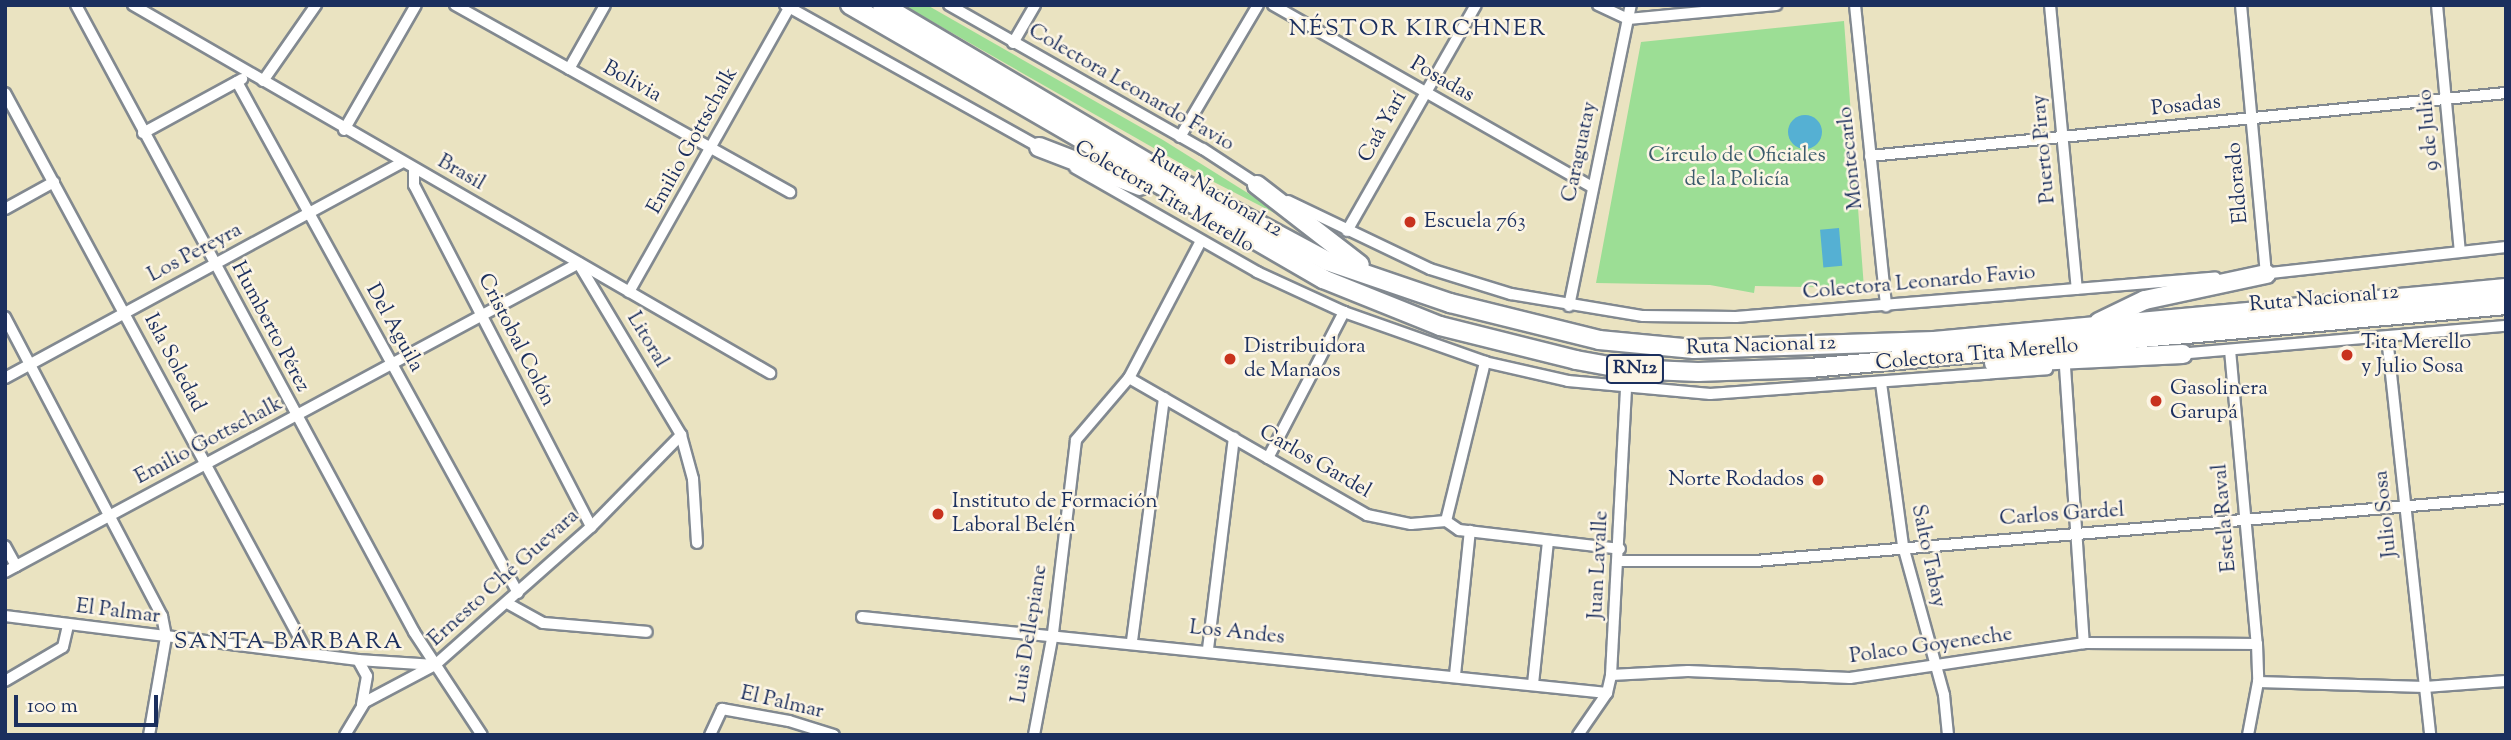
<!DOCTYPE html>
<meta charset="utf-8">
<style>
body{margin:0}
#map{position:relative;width:2511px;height:740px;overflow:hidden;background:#eae3c1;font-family:"Sorts Mill Goudy",serif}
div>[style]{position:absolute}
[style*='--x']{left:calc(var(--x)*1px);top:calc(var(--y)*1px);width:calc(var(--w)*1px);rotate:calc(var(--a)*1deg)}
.green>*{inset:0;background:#9cde95}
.water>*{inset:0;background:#55b0d3;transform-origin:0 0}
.round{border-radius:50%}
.roads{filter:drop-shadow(2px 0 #828990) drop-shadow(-2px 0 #828990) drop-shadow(0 2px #828990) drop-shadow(0 -2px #828990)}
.minor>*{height:10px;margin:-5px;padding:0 5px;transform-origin:5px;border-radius:5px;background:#fff}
.trunk>*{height:18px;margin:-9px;padding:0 9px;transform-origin:9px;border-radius:9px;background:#fff}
.dots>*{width:19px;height:19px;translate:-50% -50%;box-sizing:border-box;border:4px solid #fcf5e5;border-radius:50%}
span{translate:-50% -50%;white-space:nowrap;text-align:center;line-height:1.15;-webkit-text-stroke:5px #fcf5e5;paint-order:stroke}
.shield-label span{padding:2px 5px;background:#fcf5e5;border:2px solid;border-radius:5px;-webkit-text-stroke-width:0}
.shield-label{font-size:19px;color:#1b2f5e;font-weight:700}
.street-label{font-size:21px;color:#1b2f5e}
.park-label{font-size:21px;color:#3b5b6c}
.poi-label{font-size:21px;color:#1b2f5e}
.left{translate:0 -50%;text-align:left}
.right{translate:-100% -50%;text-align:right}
.neighbourhood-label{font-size:23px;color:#1b2f5e;letter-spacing:2px}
.frame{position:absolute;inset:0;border:7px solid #1b2f5e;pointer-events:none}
.scale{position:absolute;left:14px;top:695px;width:144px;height:32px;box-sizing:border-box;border:4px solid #1b2f5e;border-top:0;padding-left:9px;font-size:21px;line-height:24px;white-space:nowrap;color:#1b2f5e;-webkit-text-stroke:5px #fcf5e5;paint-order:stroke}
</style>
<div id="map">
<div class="green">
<i style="clip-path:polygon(903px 5px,927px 5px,1163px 140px,1302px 227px,1208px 179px)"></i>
<i style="clip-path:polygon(1844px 21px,1864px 288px,1755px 286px,1754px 293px,1710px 285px,1596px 283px,1641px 42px)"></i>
</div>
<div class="water">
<i class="round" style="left:1788px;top:115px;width:34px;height:34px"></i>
<i style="left:1839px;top:228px;width:38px;height:19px;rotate:85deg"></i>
</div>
<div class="roads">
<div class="minor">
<i style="--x:76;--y:5;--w:712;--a:61.67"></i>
<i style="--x:414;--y:632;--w:123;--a:56.6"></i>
<i style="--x:133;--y:5;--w:736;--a:30.02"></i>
<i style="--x:455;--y:5;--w:384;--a:29.2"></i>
<i style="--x:785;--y:5;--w:295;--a:29.2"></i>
<i style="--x:949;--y:5;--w:292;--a:29.6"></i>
<i style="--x:1203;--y:149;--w:69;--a:33.2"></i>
<i style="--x:1273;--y:5;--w:367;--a:29.7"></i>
<i style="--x:1598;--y:5;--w:33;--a:25"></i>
<i style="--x:1628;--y:19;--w:149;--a:-5.4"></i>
<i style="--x:1855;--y:5;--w:303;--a:84.1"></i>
<i style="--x:2050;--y:5;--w:285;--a:84.6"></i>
<i style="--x:2241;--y:5;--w:270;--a:84.7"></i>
<i style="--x:2437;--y:5;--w:247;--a:84.7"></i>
<i style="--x:1013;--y:43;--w:44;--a:-59.9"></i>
<i style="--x:569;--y:69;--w:73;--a:-60.6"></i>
<i style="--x:263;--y:81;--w:93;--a:-55.1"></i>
<i style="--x:237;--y:82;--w:583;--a:61.19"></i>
<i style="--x:5;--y:93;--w:635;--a:61.62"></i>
<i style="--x:344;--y:130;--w:144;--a:-60.1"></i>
<i style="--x:143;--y:133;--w:113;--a:-28.6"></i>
<i style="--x:1180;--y:137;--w:153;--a:-59.4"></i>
<i style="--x:1870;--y:156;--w:639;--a:-5.66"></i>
<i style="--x:1075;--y:168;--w:210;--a:29.7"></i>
<i style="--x:1257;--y:272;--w:96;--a:24.7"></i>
<i style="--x:1344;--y:312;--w:150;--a:19.5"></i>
<i style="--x:1485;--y:362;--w:85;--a:12.9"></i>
<i style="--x:1568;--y:381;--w:143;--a:5.2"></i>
<i style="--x:1710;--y:394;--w:338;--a:-4.2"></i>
<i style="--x:414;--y:169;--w:16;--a:90"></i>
<i style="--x:414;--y:185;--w:385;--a:62.6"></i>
<i style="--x:1288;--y:201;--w:157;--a:25.6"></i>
<i style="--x:1430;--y:269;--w:85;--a:17.2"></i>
<i style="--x:1511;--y:294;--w:134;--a:9.5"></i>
<i style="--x:1643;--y:316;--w:93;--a:0.6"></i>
<i style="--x:1736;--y:317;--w:481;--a:-4.7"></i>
<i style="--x:5;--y:209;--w:56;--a:-28.9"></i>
<i style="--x:1347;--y:231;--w:260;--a:-60.3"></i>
<i style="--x:580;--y:266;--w:197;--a:59.1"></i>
<i style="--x:681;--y:435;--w:46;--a:74.7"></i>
<i style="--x:693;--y:479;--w:64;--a:86.4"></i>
<i style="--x:2262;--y:274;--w:245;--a:-6.3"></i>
<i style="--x:629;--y:292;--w:326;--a:-60.6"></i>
<i style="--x:1569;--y:306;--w:307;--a:-78.4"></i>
<i style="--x:5;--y:317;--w:338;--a:62.3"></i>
<i style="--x:162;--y:616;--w:21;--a:79"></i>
<i style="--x:166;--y:637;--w:99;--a:99.8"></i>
<i style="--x:2387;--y:337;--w:400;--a:83.8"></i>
<i style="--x:2230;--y:350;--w:295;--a:84.8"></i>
<i style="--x:2257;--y:644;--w:38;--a:88"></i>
<i style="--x:2258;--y:682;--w:54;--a:100.7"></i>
<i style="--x:2177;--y:354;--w:330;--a:-4.9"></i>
<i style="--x:2065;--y:367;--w:277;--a:86.1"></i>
<i style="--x:5;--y:378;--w:452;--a:-28.5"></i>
<i style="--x:1129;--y:378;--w:275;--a:29.9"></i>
<i style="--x:1367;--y:515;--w:45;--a:11.6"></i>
<i style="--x:1411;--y:524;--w:35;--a:-5"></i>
<i style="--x:1446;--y:521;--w:16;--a:35"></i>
<i style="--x:1459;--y:530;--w:162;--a:6.7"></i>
<i style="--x:1881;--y:383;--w:164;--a:82.3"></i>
<i style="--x:1903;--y:546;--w:155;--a:74.6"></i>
<i style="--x:1944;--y:695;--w:40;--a:84.3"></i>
<i style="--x:1268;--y:458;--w:165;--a:-62.5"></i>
<i style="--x:1446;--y:521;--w:164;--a:-76.2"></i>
<i style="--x:5;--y:546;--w:23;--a:61"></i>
<i style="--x:1619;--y:561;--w:136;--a:0"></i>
<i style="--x:1755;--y:561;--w:754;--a:-4.8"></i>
<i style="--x:5;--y:572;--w:652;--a:-28.29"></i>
<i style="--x:507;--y:603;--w:41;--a:29.1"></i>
<i style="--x:543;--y:623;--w:104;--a:4.9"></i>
<i style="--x:5;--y:616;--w:356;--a:7.1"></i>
<i style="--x:358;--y:660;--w:77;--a:3.7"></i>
<i style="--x:862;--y:617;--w:749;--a:5.82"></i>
<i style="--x:1132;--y:641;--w:245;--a:-82.5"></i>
<i style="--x:1208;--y:649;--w:213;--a:-83"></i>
<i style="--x:358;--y:660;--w:18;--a:61"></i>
<i style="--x:367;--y:676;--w:29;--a:100"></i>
<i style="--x:1455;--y:675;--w:145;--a:-84.1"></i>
<i style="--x:1611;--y:675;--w:77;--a:-3"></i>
<i style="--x:1688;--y:671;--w:162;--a:2.5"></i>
<i style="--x:1850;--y:678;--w:237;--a:-8.5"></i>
<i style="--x:2084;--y:643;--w:173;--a:0.3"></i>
<i style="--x:5;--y:681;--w:67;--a:-30.4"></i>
<i style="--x:63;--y:647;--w:22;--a:-77"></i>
<i style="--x:2258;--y:682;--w:167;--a:1.7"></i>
<i style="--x:2425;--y:687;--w:81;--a:-4.2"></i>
<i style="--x:1533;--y:684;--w:143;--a:-84"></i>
<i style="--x:345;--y:735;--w:39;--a:-59"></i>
<i style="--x:365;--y:702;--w:79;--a:-27.9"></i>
<i style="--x:435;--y:665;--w:208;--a:-41.5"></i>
<i style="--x:591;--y:527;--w:129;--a:-45.6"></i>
<i style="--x:710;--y:735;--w:29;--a:-65"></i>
<i style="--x:722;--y:709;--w:68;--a:10.2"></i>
<i style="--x:789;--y:721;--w:47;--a:17.3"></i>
<i style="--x:1034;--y:735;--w:104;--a:-79.4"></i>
<i style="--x:1053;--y:633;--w:194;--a:-83.2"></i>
<i style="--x:1076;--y:440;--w:82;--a:-49.5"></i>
<i style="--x:1129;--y:378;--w:155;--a:-62.3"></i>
<i style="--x:1578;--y:735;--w:51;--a:-55.4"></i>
<i style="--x:1607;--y:693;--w:18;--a:-77"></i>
<i style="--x:1611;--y:675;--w:286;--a:-87"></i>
</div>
<div class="trunk">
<i style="--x:850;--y:5;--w:547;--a:30.08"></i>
<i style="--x:1323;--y:279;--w:126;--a:21.9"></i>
<i style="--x:1440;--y:326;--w:140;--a:14"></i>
<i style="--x:1576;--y:360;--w:51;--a:10.2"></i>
<i style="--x:1626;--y:369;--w:72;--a:2.4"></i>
<i style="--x:1698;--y:372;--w:112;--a:-2"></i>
<i style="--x:1810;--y:368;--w:699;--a:-5.17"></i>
<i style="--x:882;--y:5;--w:344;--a:30.7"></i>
<i style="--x:1178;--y:181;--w:169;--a:28.2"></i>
<i style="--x:1327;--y:261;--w:130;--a:18.9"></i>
<i style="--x:1450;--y:303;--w:154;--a:13.9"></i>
<i style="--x:1599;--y:340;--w:95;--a:5.4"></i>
<i style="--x:1694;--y:349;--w:240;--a:-1.9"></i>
<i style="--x:1934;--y:341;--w:574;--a:-5.29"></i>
<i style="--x:1039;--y:147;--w:108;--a:21.1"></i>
<i style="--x:1257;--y:185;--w:130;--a:37.8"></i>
<i style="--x:2099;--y:322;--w:51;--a:-25.6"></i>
<i style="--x:2145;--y:300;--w:124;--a:-12.1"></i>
<i style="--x:1994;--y:363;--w:189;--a:-2.7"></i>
</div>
</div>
<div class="dots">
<i style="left:1410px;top:222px;background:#c8321e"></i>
<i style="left:2347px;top:355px;background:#c8321e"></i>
<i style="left:1230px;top:359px;background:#c8321e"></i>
<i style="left:2156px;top:401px;background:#c8321e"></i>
<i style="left:1818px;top:480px;background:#c8321e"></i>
<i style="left:938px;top:514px;background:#c8321e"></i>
</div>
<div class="shield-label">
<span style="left:1635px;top:369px">RN12</span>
</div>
<div class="street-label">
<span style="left:1442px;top:80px;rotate:30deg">Posadas</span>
<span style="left:632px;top:82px;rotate:29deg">Bolivia</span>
<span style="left:1131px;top:88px;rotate:30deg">Colectora Leonardo Favio</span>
<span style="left:2186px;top:106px;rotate:-6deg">Posadas</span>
<span style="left:1383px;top:127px;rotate:-61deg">Caá Yarí</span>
<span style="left:2429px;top:130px;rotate:-95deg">9 de Julio</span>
<span style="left:693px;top:141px;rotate:-61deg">Emilio Gottschalk</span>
<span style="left:2044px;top:149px;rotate:-95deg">Puerto Piray</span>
<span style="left:1580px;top:152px;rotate:-78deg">Caraguatay</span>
<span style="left:1851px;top:158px;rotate:-96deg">Montecarlo</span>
<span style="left:461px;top:173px;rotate:30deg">Brasil</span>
<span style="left:2238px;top:183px;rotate:-95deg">Eldorado</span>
<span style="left:1216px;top:194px;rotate:31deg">Ruta Nacional 12</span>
<span style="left:1164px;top:197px;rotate:30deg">Colectora Tita Merello</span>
<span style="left:195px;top:253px;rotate:-28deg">Los Pereyra</span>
<span style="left:1919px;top:283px;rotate:-5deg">Colectora Leonardo Favio</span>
<span style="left:2324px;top:299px;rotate:-5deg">Ruta Nacional 12</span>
<span style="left:270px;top:327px;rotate:62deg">Humberto Pérez</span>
<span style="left:394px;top:328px;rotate:61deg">Del Aguila</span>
<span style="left:516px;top:340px;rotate:63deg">Cristobal Colón</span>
<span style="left:647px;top:340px;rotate:59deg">Litoral</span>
<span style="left:1761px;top:346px;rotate:-2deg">Ruta Nacional 12</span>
<span style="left:1977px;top:355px;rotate:-5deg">Colectora Tita Merello</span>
<span style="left:174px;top:363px;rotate:62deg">Isla Soledad</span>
<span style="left:209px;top:441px;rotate:-28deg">Emilio Gottschalk</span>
<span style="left:1315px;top:462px;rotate:30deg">Carlos Gardel</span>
<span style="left:2386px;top:514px;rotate:-96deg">Julio Sosa</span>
<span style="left:2062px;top:515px;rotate:-4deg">Carlos Gardel</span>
<span style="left:2225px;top:518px;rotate:-95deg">Estela Raval</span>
<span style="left:1928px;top:556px;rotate:78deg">Salto Tabay</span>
<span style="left:1599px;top:565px;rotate:-87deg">Juan Lavalle</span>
<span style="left:504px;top:578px;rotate:-42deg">Ernesto Ché Guevara</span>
<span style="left:118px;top:612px;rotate:7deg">El Palmar</span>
<span style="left:1237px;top:633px;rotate:6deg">Los Andes</span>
<span style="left:1030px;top:634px;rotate:-81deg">Luis Dellepiane</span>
<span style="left:1931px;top:646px;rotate:-8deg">Polaco Goyeneche</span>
<span style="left:782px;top:703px;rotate:13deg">El Palmar</span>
</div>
<div class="park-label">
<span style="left:1737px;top:168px">Círculo de Oficiales<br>de la Policía</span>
</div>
<div class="poi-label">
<span class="left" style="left:1424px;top:222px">Escuela 763</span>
<span class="left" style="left:2361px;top:355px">Tita Merello<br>y Julio Sosa</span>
<span class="left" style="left:1244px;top:359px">Distribuidora<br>de Manaos</span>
<span class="left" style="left:2170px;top:401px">Gasolinera<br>Garupá</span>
<span class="right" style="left:1804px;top:480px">Norte Rodados</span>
<span class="left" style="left:952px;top:514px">Instituto de Formación<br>Laboral Belén</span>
</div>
<div class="neighbourhood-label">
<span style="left:1418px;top:30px">NÉSTOR KIRCHNER</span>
<span style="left:289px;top:643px">SANTA BÁRBARA</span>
</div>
<div class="frame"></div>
<div class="scale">100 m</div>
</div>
